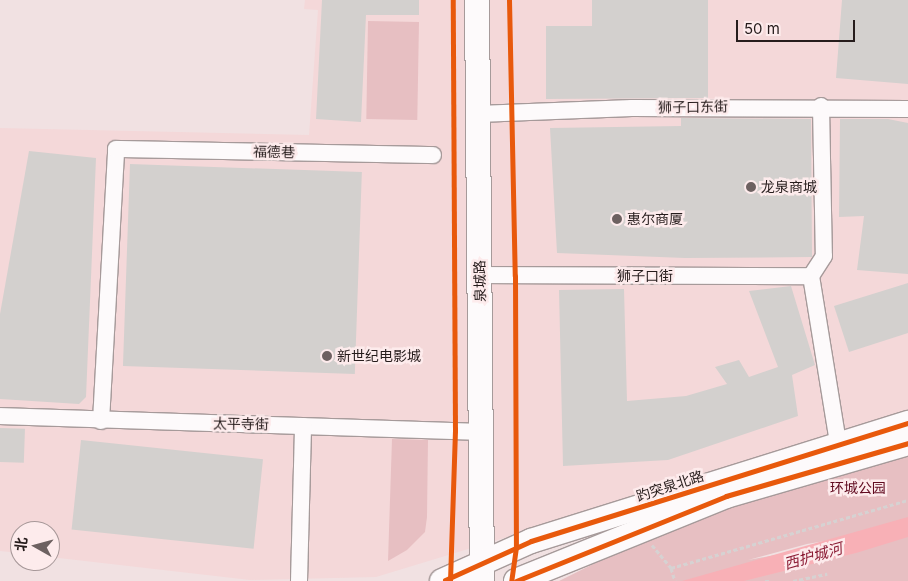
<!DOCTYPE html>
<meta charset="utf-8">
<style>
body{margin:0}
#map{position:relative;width:908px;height:581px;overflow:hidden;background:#f1e1e2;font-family:Inter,"Noto Sans SC",sans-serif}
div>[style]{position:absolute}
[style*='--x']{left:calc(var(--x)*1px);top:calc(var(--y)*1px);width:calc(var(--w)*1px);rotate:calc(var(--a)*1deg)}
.built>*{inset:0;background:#f4d8d9}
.green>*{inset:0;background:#e7bfc2;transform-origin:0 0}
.water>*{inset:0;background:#f8b0b6}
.building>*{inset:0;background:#d3d0ce;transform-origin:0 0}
.path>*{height:3px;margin-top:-1.5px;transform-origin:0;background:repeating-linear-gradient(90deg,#d6d2d2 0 4px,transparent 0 6.5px)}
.roads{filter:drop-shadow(1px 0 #a69a9a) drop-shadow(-1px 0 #a69a9a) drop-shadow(0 1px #a69a9a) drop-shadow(0 -1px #a69a9a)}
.minor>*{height:16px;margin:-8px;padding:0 8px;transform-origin:8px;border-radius:8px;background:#fdfafb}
.secondary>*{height:24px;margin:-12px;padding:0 12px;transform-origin:12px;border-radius:12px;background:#fdfafb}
.cycleway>*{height:5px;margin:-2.5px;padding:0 2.5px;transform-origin:2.5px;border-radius:2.5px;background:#e8590c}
.dots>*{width:14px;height:14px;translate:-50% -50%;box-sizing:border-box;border:2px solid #fdebec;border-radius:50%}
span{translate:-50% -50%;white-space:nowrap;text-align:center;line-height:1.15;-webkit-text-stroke:5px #fdebec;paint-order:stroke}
.street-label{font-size:14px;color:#261c1c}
.poi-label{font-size:14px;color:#261c1c}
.left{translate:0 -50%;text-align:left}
.park-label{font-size:14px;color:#610b20}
.water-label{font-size:15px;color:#8c1d35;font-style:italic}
.north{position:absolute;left:10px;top:521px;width:50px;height:50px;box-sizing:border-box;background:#fdebec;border:1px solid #a79899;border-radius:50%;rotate:277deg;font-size:14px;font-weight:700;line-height:20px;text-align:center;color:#261c1c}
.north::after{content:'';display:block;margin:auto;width:18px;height:22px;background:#6d6161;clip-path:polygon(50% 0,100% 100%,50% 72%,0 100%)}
.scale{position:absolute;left:736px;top:20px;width:119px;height:22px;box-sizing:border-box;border:2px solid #261c1c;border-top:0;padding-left:6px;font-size:15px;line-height:18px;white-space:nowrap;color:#261c1c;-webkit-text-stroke:4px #fdebec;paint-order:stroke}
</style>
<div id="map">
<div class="built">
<i style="clip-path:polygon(305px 0,908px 0,908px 415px,376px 577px,250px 580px,50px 557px,50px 531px,20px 531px,20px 553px,0 551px,0 128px,309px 135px,318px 10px,304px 9px)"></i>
</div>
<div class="green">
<i style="left:368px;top:21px;width:51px;height:98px;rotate:1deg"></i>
<i style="clip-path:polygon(908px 428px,908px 527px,807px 544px,748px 560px,908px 530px,908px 581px,559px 581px,838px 443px)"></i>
<i style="clip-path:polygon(392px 439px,428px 440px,427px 517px,425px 532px,407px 550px,388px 561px)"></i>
</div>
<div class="water">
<i style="clip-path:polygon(908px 517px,908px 537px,856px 553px,744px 581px,682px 581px)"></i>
</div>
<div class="building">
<i style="clip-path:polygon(322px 0,419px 0,419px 15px,366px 15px,361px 122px,316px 119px)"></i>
<i style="clip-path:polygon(592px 0,708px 0,708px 98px,546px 99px,546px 26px,592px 26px)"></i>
<i style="clip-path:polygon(842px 0,908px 0,908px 84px,836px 78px)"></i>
<i style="clip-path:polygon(681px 118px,811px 119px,812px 257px,685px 258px,557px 253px,550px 128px,681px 126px)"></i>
<i style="clip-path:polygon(840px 119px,888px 119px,908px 123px,908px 274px,857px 270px,864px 216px,839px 217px)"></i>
<i style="clip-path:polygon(29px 151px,96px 158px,86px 397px,79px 404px,0 399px,0 314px)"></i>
<i style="left:130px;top:164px;width:232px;height:202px;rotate:2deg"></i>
<i style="clip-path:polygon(908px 283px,908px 333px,849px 352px,834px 306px)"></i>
<i style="clip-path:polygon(791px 286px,815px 365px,792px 375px,798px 416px,668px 460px,563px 466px,559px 290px,624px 289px,627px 401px,686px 396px,727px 384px,715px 367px,739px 360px,749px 377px,778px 367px,749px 291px)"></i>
<i style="left:0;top:428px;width:25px;height:34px;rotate:2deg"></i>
<i style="left:81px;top:440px;width:183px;height:90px;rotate:6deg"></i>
</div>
<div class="path">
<i style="--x:652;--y:545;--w:30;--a:50"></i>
<i style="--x:671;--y:568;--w:14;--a:73"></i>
<i style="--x:671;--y:568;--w:247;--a:-16"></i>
<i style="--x:765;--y:581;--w:5;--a:0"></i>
<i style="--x:793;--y:581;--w:35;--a:-12"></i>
</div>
<div class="roads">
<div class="minor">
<i style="--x:821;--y:106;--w:150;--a:88.9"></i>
<i style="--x:824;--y:256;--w:24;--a:123"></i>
<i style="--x:811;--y:276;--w:169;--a:80.8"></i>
<i style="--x:478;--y:114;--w:154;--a:-2.2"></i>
<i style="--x:632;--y:108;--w:276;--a:0.2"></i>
<i style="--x:480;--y:275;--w:331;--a:0.2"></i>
<i style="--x:0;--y:416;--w:482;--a:1.9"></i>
<i style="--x:101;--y:421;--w:272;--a:-86.8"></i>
<i style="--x:116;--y:149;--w:317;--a:1.1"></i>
<i style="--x:299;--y:581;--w:155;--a:-88.5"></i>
</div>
<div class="secondary">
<i style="--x:477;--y:0;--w:581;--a:89.51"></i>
<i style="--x:442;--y:581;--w:98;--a:-24.2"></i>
<i style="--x:531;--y:541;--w:395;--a:-17.4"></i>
<i style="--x:516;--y:581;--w:227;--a:-22"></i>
<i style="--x:726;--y:496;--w:190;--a:-16.2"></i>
</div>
</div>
<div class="cycleway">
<i style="--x:509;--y:0;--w:276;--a:88.8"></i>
<i style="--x:515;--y:276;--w:271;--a:89.8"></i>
<i style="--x:516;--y:547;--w:34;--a:98"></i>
<i style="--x:445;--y:580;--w:94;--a:-24.4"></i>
<i style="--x:531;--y:541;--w:395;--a:-17.4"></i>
<i style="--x:450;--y:581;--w:150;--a:-88.1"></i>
<i style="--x:455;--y:431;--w:431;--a:-90.3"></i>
<i style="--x:516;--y:581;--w:227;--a:-22"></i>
<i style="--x:726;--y:496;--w:190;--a:-16.2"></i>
</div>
<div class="dots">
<i style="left:751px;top:187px;background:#6d6161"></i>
<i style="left:617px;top:219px;background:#6d6161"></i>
<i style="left:327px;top:356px;background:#6d6161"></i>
</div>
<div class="street-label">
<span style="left:693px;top:107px;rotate:-1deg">狮子口东街</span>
<span style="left:274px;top:152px;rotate:1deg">福德巷</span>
<span style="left:645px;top:276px">狮子口街</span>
<span style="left:480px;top:281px;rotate:-91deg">泉城路</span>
<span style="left:241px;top:424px;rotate:1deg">太平寺街</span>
<span style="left:670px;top:486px;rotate:-18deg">趵突泉北路</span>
</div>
<div class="poi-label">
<span class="left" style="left:761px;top:187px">龙泉商城</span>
<span class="left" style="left:627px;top:219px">惠尔商厦</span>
<span class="left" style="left:337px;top:356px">新世纪电影城</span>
</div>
<div class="park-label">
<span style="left:858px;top:488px">环城公园</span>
</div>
<div class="water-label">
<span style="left:813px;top:556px;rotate:-16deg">西护城河</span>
</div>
<div class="north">北</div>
<div class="scale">50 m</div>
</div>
